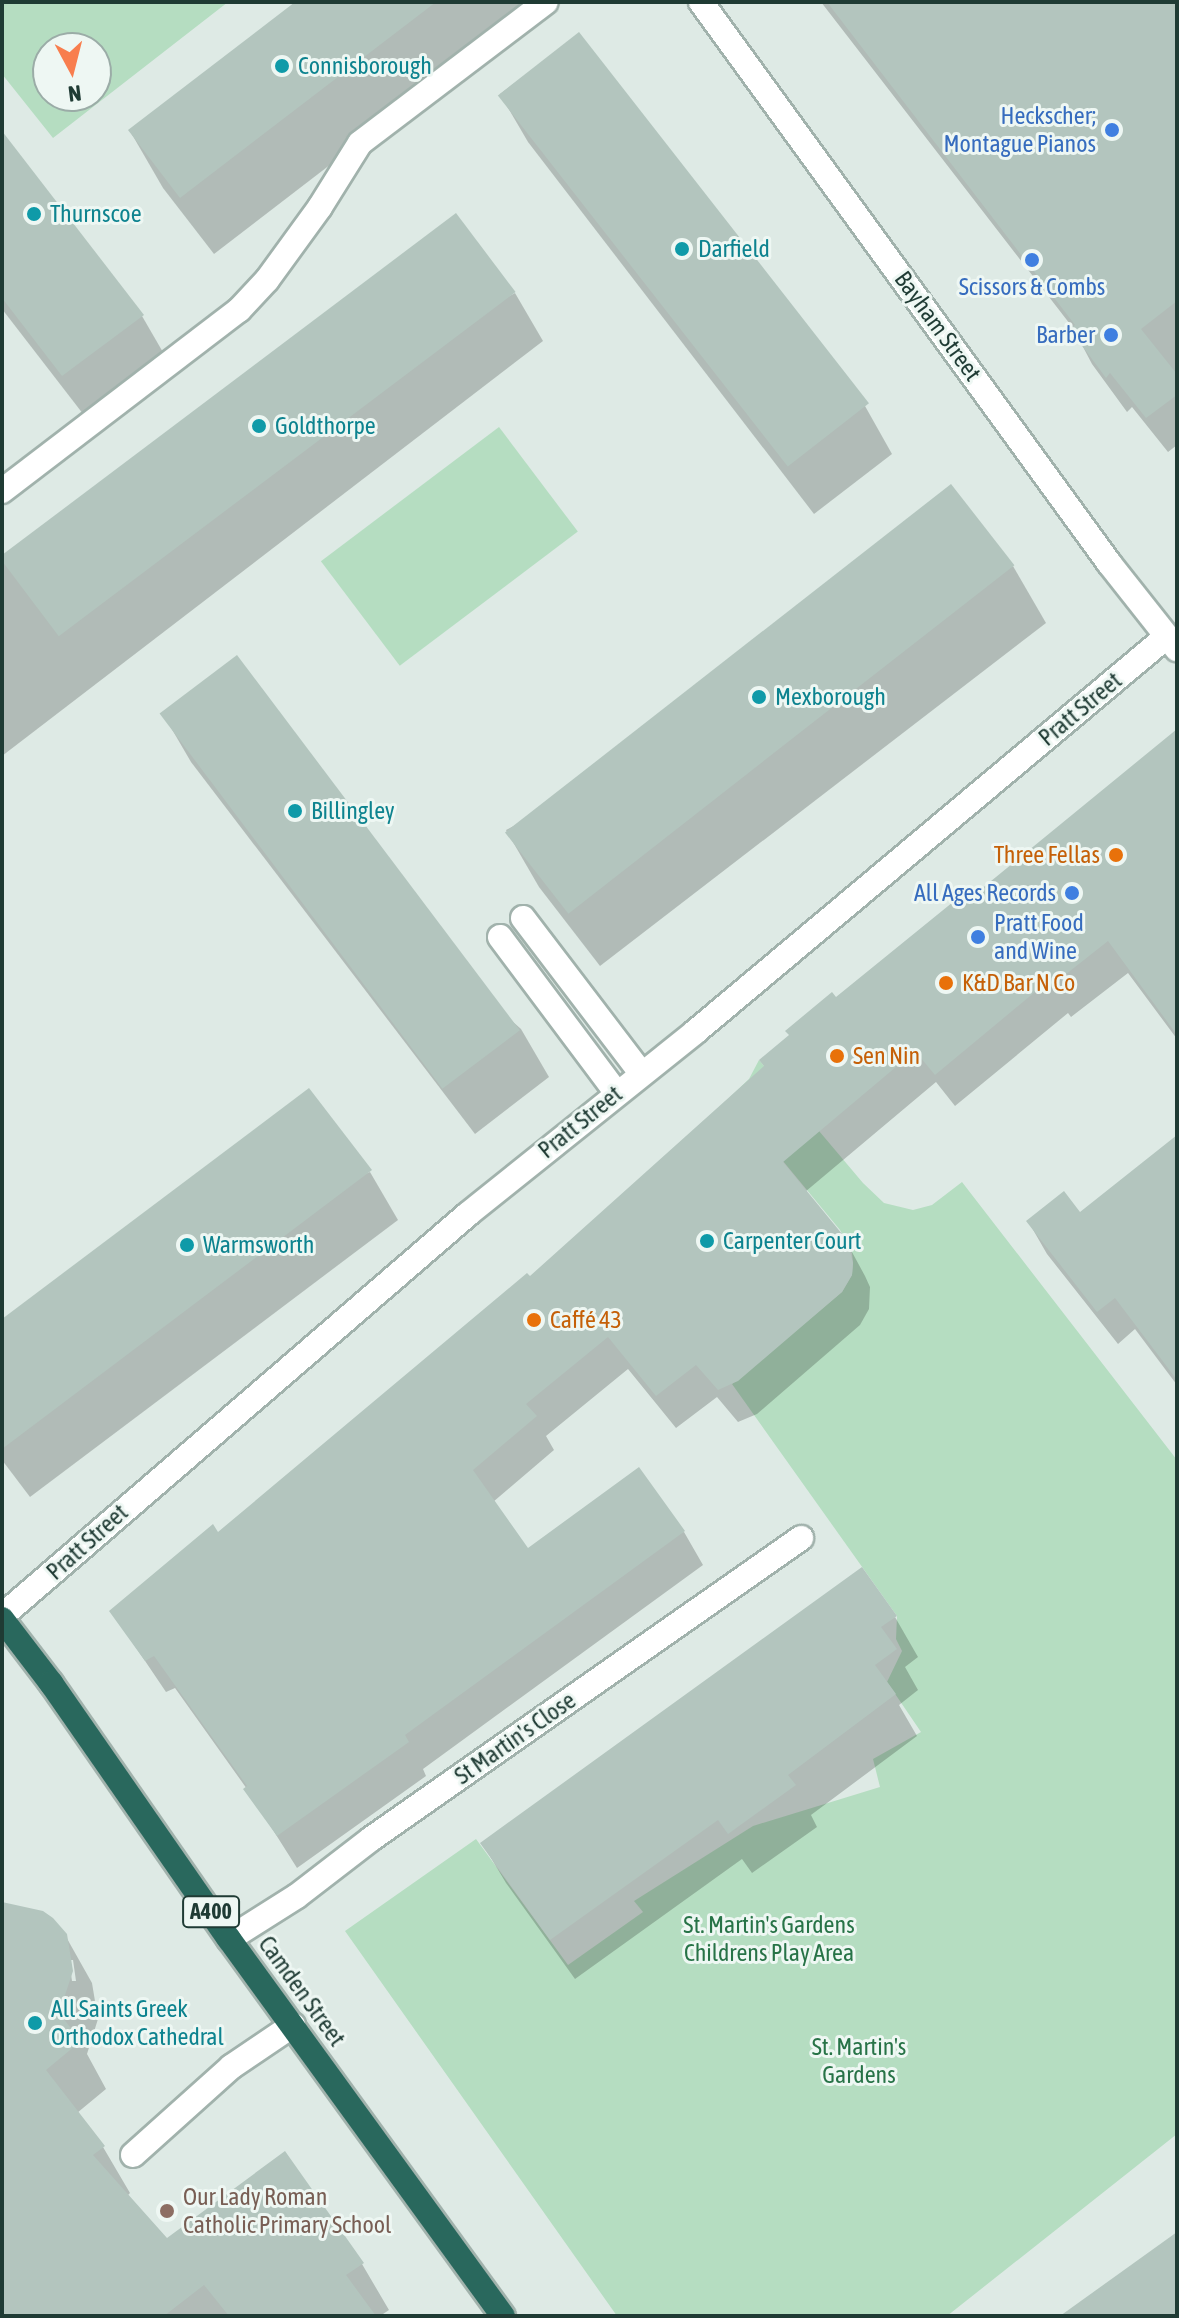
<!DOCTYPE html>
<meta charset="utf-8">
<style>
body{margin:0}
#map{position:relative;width:1179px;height:2318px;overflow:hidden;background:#deeae5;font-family:"Asap Condensed",sans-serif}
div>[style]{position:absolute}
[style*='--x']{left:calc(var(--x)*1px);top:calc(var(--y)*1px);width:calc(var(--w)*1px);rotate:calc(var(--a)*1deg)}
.green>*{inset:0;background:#b5ddc1;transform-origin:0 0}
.shadow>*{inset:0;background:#0003}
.building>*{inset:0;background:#b3c5be;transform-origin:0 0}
.roads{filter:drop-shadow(2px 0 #a1b2ac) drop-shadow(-2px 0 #a1b2ac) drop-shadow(0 2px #a1b2ac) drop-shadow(0 -2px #a1b2ac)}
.minor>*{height:24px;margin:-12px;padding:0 12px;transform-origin:12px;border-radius:12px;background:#fff}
.highway>*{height:24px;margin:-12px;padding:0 12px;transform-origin:12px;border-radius:12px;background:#29685d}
.dots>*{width:22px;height:22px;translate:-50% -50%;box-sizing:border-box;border:4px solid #eef7f3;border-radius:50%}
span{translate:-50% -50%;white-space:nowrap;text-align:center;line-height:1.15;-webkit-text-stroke:6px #eef7f3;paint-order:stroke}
.shield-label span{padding:2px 6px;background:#eef7f3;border:2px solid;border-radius:6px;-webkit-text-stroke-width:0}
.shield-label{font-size:22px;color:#1f3b34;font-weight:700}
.culture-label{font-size:24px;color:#0d838f}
.left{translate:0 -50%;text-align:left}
.shop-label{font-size:24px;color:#366cbe}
.right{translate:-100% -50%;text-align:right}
.street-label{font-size:24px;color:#1f3b34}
.food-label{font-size:24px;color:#c56008}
.park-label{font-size:24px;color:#277347}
.education-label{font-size:24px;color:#785e54}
.frame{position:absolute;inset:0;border:4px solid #1f3b34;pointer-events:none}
.north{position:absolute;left:32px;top:32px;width:80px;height:80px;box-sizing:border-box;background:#eef7f3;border:2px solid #9baca7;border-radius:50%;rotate:173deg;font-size:22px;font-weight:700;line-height:32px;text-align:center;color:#1f3b34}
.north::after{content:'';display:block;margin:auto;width:28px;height:36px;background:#f87e4e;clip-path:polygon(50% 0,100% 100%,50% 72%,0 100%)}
</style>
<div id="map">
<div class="green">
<i style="clip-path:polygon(evenodd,2px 2px,228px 2px,53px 138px,2px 74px,2px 2px,48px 48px,96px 48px,96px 96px,48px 96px,48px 48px)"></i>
<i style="left:499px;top:427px;width:131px;height:223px;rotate:53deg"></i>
<i style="clip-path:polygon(759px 1060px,863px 1183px,884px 1203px,913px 1210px,932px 1205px,962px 1182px,1177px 1460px,1177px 2134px,947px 2316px,617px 2316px,345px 1931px,476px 1839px,568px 1965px,643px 1912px,634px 1901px,753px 1826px,880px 1787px,873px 1759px,921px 1732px,887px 1682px,902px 1651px,896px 1639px,897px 1616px,732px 1384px,842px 1292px,852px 1275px,853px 1263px,852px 1253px,840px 1230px,730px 1097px,749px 1079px)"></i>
</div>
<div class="shadow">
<i style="clip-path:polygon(298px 2px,542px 2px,214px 254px,163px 188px,130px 131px)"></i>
<i style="clip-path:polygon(821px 2px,1177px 2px,1177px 445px,1168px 452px,1132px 407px,1127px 412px,1092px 364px,1073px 328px)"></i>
<i style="clip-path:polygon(579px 35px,865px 406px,892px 454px,814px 514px,528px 142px,500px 94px)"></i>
<i style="clip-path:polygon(2px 134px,142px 316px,175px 373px,97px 432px,2px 309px)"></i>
<i style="clip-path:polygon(515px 293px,543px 341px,2px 756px,2px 564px)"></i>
<i style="clip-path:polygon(1013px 566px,1046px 623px,600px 966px,539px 887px,506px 830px)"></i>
<i style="clip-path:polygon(163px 714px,521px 1029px,549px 1077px,475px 1134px,191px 762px)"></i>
<i style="clip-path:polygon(1177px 732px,1177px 1039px,1128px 973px,1071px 1017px,1068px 1013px,955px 1106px,936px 1082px,805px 1192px,846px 1241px,865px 1276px,870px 1287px,869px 1309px,860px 1325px,757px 1414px,738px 1422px,717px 1397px,676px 1428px,628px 1369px,546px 1436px,554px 1450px,493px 1502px,528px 1550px,684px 1532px,703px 1565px,423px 1769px,426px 1776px,297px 1868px,247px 1789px,175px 1688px,166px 1692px,112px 1612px,218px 1535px,529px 1279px,766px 1068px,836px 1000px,973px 898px)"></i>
<i style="clip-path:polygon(1177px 1138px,1177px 1385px,1135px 1329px,1118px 1344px,1047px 1254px,1028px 1221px,1080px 1215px)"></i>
<i style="clip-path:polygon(370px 1172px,398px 1220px,30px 1497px,2px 1460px,2px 1321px)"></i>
<i style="clip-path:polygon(895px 1617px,918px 1657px,905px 1667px,918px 1690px,899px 1705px,917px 1736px,811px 1815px,817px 1827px,752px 1873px,742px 1859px,575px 1979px,506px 1883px,482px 1843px)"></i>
<i style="clip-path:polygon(evenodd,2px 1912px,65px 1935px,92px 1983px,98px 2019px,87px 2054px,106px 2089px,77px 2113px,103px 2147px,130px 2193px,127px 2196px,167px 2241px,362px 2264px,389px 2310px,380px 2316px,2px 2316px,2px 1912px,69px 1960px,73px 1960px,76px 1981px,72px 1981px,69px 1960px)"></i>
</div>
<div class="building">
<i style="clip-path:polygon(295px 2px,436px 2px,180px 198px,128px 130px)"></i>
<i style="clip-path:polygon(827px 2px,1177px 2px,1177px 301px,1141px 329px,1177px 374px,1177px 395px,1146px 418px,1110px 373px,1106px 378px,1069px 328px,1075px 325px)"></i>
<i style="left:579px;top:32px;width:471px;height:103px;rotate:52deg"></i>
<i style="clip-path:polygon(2px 131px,144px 315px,62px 376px,2px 298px)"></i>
<i style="left:456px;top:213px;width:99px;height:572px;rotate:53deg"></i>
<i style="left:951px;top:484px;width:103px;height:566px;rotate:52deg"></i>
<i style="left:237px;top:655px;width:470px;height:97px;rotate:53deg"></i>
<i style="clip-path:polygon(1177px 729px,1177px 1035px,1108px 941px,1051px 986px,1047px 982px,935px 1075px,915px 1051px,783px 1162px,847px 1240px,853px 1263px,852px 1275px,842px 1292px,738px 1381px,718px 1390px,696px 1365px,656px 1396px,608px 1337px,526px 1404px,537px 1416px,473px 1470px,528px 1548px,639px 1467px,685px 1531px,405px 1735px,409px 1742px,277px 1836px,243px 1789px,247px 1786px,154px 1656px,145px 1661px,109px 1611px,213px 1524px,218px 1532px,527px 1273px,530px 1276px,764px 1066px,759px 1060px,789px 1035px,785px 1031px,832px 992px,836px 997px,969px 889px,974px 895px)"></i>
<i style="clip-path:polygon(309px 1088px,372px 1170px,2px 1449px,2px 1319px)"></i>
<i style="clip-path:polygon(1177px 1135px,1177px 1380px,1115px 1298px,1097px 1312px,1026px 1221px,1064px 1191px,1080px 1212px)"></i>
<i style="clip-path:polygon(862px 1567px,897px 1616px,881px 1627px,897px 1649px,875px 1665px,896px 1694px,788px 1775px,796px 1785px,728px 1834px,718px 1820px,550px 1940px,480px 1843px)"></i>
<i style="clip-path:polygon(2px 1902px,43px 1911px,53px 1918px,67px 1934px,73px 1971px,59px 2013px,81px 2041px,46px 2070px,105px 2146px,93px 2155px,167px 2238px,285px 2151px,364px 2263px,346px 2275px,376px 2316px,229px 2316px,204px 2285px,164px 2316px,2px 2316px)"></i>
<i style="clip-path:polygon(1177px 2232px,1177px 2316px,1060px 2316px)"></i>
</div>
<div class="roads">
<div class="minor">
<i style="--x:701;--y:2;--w:694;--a:53.97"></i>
<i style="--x:1109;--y:563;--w:110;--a:51.7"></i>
<i style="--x:2;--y:491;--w:298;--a:-37.4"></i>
<i style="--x:239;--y:310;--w:41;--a:-47"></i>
<i style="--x:267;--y:280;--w:90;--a:-54"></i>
<i style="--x:320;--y:207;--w:75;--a:-58"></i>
<i style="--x:360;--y:143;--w:233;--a:-37.2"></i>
<i style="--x:523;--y:918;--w:195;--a:52.7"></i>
<i style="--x:500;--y:937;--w:194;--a:53.2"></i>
<i style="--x:2;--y:1616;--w:615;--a:-40.78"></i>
<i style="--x:468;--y:1214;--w:291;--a:-38.7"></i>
<i style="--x:695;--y:1032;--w:615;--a:-39.98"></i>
<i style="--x:229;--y:1939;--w:80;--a:-32.3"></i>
<i style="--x:297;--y:1896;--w:93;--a:-37.6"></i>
<i style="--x:371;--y:1839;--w:525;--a:-34.99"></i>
<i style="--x:133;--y:2155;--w:132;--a:-41.9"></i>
<i style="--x:231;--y:2067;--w:75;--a:-34.1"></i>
</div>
<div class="highway">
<i style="--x:2;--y:1619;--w:81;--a:52.6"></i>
<i style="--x:51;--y:1683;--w:312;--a:55.2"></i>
<i style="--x:229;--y:1939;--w:466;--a:54"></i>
</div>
</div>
<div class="dots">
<i style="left:282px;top:66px;background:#0f9aa8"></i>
<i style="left:1112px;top:130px;background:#3f7fe0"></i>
<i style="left:34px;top:214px;background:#0f9aa8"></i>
<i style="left:682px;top:249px;background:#0f9aa8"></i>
<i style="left:1032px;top:260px;background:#3f7fe0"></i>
<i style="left:1111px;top:335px;background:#3f7fe0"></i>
<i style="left:259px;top:426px;background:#0f9aa8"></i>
<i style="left:759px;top:697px;background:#0f9aa8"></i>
<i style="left:295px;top:811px;background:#0f9aa8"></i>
<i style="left:1116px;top:855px;background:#e8710a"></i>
<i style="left:1072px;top:893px;background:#3f7fe0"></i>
<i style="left:978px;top:937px;background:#3f7fe0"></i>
<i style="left:946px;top:983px;background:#e8710a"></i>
<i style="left:837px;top:1056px;background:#e8710a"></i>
<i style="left:707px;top:1241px;background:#0f9aa8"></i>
<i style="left:187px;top:1245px;background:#0f9aa8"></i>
<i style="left:534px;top:1320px;background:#e8710a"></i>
<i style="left:35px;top:2023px;background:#0f9aa8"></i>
<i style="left:167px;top:2211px;background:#8d6e63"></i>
</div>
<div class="shield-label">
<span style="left:211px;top:1912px">A400</span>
</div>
<div class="culture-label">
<span class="left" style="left:298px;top:66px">Connisborough</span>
<span class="left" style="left:50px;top:214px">Thurnscoe</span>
<span class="left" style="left:698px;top:249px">Darfield</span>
<span class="left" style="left:275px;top:426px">Goldthorpe</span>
<span class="left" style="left:775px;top:697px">Mexborough</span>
<span class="left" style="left:311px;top:811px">Billingley</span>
<span class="left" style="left:723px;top:1241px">Carpenter Court</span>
<span class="left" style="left:203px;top:1245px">Warmsworth</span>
<span class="left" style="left:51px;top:2023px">All Saints Greek<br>Orthodox Cathedral</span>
</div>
<div class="shop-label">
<span class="right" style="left:1096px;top:130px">Heckscher;<br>Montague Pianos</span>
<span style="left:1032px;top:287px">Scissors &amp; Combs</span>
<span class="right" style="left:1095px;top:335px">Barber</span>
<span class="right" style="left:1056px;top:893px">All Ages Records</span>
<span class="left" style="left:994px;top:937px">Pratt Food<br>and Wine</span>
</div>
<div class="street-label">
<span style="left:938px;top:326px;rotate:54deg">Bayham Street</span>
<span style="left:1080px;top:709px;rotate:-40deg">Pratt Street</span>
<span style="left:580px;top:1122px;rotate:-39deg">Pratt Street</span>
<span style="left:87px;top:1542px;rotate:-42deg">Pratt Street</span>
<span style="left:515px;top:1738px;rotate:-35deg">St Martin's Close</span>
<span style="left:302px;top:1991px;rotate:54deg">Camden Street</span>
</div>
<div class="food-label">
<span class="right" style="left:1100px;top:855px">Three Fellas</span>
<span class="left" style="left:962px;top:983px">K&amp;D Bar N Co</span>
<span class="left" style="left:853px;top:1056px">Sen Nin</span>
<span class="left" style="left:550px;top:1320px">Caffé 43</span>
</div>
<div class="park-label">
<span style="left:769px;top:1939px">St. Martin's Gardens<br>Childrens Play Area</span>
<span style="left:859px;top:2061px">St. Martin's<br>Gardens</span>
</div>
<div class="education-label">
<span class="left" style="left:183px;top:2211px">Our Lady Roman<br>Catholic Primary School</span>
</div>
<div class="frame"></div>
<div class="north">N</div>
</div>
